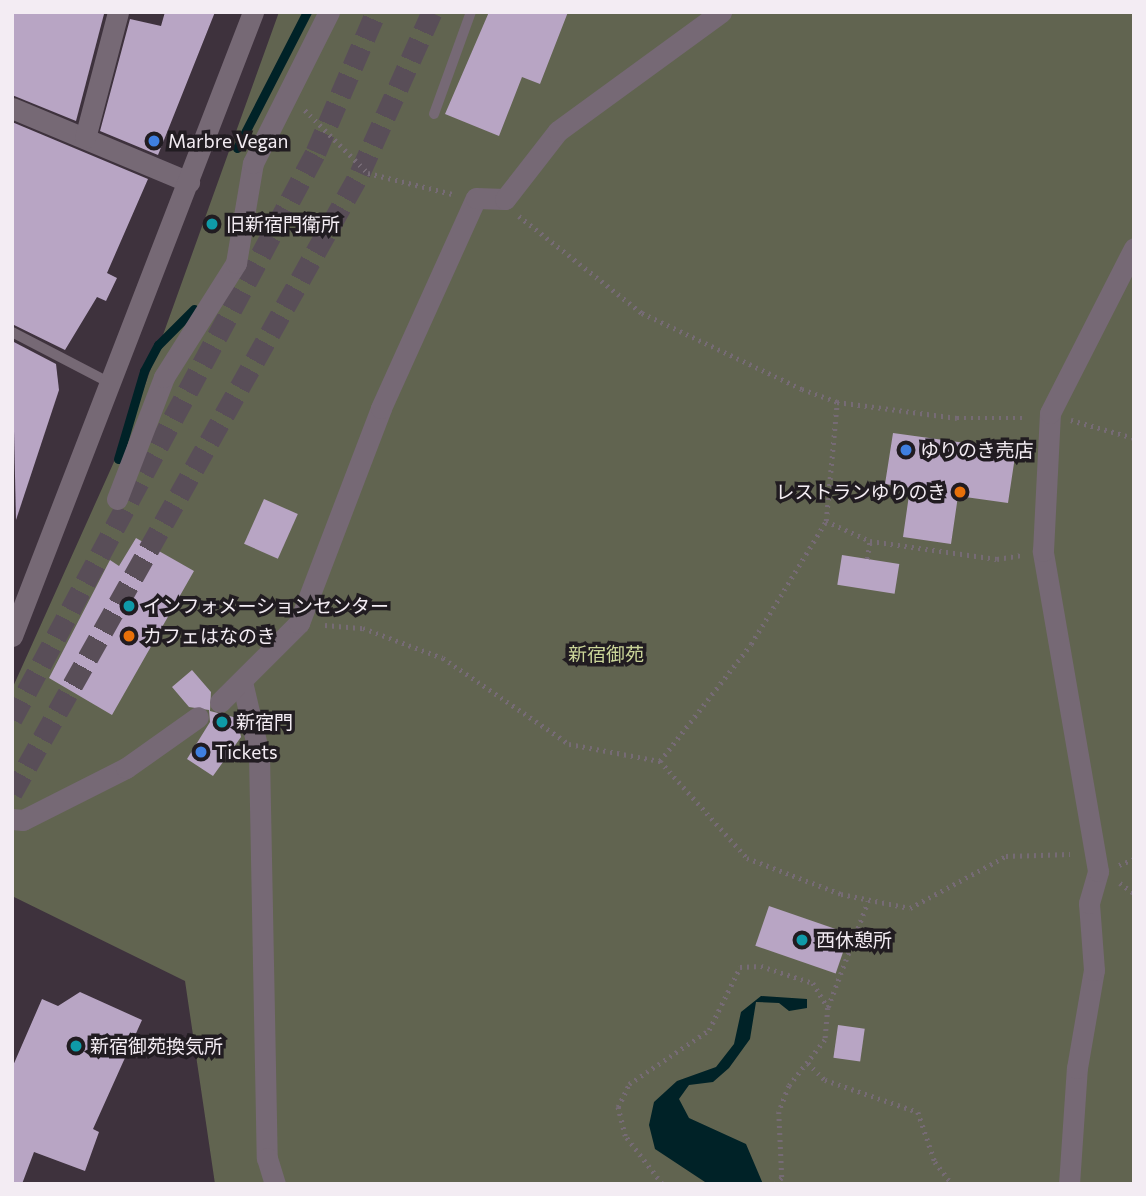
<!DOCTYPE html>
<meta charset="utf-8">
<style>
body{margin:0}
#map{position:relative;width:1146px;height:1196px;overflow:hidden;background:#3e323d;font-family:Commissioner,"Noto Sans JP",sans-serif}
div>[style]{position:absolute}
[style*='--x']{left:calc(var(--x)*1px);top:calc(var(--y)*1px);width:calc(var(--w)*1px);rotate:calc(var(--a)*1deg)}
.green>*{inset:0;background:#616450}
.water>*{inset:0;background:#002227}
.stream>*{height:9px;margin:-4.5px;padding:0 4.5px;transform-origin:4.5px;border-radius:4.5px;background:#002227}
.building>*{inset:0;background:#b8a5c4;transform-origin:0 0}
.highway-tunnel>*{height:21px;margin-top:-10.5px;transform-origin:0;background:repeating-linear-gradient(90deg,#594e58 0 21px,transparent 0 31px)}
.path>*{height:4.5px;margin-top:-2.25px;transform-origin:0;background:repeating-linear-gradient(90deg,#766b75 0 2px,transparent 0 7px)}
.lane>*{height:10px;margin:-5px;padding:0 5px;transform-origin:5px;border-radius:5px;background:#766975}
.street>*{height:21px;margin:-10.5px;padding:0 10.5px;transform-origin:10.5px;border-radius:10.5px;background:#766975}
.secondary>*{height:21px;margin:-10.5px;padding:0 10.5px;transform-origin:10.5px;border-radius:10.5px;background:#766975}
.dots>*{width:19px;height:19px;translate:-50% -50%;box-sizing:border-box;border:4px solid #211c21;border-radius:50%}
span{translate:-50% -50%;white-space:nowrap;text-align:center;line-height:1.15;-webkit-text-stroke:7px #211c21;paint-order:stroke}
.poi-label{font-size:19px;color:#f3ecf3}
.left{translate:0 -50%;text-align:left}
.right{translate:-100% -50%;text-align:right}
.park-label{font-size:19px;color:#cad498}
.frame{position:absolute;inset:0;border:14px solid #f3ecf3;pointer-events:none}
</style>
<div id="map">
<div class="green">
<i style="clip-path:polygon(279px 12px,1134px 12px,1134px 1184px,215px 1184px,185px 981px,12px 896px,12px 689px,131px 424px)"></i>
</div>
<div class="water">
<i style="clip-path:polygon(761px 996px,807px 999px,807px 1008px,789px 1011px,779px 1003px,756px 1002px,750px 1039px,729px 1068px,713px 1082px,689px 1085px,679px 1099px,689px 1118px,746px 1144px,763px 1184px,708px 1184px,655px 1149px,649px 1125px,654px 1102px,677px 1081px,716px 1067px,734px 1044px,741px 1012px)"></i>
</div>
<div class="stream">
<i style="--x:237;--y:148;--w:153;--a:-62.8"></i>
<i style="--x:118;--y:459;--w:92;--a:-73.5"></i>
<i style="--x:144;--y:371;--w:30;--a:-62"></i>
<i style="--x:158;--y:345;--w:51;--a:-45"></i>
</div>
<div class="building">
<i style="clip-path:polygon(12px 12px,104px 14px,76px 121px,12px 95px)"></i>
<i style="clip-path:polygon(165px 12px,215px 12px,158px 155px,100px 131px,130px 19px,161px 26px)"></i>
<i style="clip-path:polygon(489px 12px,568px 12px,540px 84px,522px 77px,499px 136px,445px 114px)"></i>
<i style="clip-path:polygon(12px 122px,148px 179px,107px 273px,117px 278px,106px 301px,97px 297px,65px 350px,12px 324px)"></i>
<i style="clip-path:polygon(12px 341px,56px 364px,59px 390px,16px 520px)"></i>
<i style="clip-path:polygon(893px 433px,1016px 450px,1008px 503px,958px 496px,951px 544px,903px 537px,910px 488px,885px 484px)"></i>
<i style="left:264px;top:499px;width:37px;height:49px;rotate:24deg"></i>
<i style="clip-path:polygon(136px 538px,194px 571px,112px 715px,49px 678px,110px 560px,119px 566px)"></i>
<i style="left:842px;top:555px;width:58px;height:30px;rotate:9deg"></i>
<i style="clip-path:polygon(192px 670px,211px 692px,210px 711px,237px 718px,241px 737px,213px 776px,187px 759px,210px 722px,209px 710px,189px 707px,172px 687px)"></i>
<i style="left:769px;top:906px;width:85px;height:42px;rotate:19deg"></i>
<i style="clip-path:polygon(80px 992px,142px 1020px,93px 1129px,99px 1132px,85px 1171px,34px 1152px,22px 1184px,12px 1184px,12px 1068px,42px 999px,58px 1006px)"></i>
<i style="left:838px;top:1025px;width:27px;height:33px;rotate:8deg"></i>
</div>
<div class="highway-tunnel">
<i style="--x:12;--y:719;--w:643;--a:-61.8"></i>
<i style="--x:316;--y:152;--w:152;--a:-66.8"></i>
<i style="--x:12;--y:793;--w:711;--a:-60.69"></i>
<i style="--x:360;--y:173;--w:176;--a:-65.9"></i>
</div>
<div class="path">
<i style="--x:305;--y:110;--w:89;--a:45"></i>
<i style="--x:368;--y:173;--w:87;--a:14"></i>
<i style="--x:519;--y:216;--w:157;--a:38.3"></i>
<i style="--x:642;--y:313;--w:177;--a:25.4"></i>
<i style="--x:802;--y:389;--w:37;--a:20"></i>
<i style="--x:837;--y:402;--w:121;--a:7.6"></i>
<i style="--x:957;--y:418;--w:69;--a:0"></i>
<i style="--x:1071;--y:420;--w:66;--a:15.9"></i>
<i style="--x:826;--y:521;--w:48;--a:24.4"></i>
<i style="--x:870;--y:541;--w:128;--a:8.1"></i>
<i style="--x:997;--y:559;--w:25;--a:-9"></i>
<i style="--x:867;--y:559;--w:18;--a:-81"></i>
<i style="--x:325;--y:625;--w:38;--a:5"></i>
<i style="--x:363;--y:628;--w:85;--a:20.6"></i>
<i style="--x:443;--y:658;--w:153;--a:34.3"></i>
<i style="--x:569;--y:744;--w:93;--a:10.6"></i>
<i style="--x:660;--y:761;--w:130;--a:48.1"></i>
<i style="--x:747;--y:858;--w:101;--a:21"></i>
<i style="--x:841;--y:894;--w:70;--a:11.5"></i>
<i style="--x:910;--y:908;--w:109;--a:-28.4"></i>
<i style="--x:1006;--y:856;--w:64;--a:-1.8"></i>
<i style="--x:660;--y:761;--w:148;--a:-52.1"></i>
<i style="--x:751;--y:644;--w:144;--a:-58.6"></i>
<i style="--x:826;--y:521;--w:120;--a:-84.7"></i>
<i style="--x:1119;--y:865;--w:16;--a:-22"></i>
<i style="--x:1120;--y:883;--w:17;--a:36"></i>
<i style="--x:828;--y:1007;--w:113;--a:-69.3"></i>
<i style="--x:808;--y:1063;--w:24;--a:45"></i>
<i style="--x:825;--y:1080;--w:98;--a:19"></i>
<i style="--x:918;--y:1112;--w:53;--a:71.2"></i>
<i style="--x:935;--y:1162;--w:28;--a:52"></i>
<i style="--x:662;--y:1184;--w:61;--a:-127.6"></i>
<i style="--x:625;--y:1136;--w:30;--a:-104"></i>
<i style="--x:618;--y:1107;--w:25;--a:-64"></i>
<i style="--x:629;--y:1084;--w:97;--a:-34"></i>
<i style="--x:709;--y:1030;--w:70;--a:-63.8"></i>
<i style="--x:740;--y:967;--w:21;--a:-3"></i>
<i style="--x:761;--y:966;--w:55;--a:18.1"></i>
<i style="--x:813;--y:983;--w:29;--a:59"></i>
<i style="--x:828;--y:1008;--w:32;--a:95"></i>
<i style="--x:825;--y:1040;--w:58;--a:128"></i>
<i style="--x:789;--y:1086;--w:28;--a:111"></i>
<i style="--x:779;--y:1112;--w:66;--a:87.4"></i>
<i style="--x:782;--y:1178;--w:8;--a:135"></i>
</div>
<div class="lane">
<i style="--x:434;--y:114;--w:109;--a:-70.1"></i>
<i style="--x:12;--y:332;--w:110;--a:27.5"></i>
</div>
<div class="street">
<i style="--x:12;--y:108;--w:192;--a:22.7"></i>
<i style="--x:85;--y:138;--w:130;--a:-75.3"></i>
<i style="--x:117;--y:499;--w:131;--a:-68.9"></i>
<i style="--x:164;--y:377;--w:135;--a:-57.7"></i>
<i style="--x:236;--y:263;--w:101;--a:-80.4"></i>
<i style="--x:253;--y:163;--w:169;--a:-63.3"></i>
<i style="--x:243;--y:686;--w:70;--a:76.8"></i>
<i style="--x:259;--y:754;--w:404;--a:88.9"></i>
<i style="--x:267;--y:1158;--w:27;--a:73"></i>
<i style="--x:220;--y:702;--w:112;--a:-45"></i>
<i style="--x:299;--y:623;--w:230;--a:-69.1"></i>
<i style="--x:381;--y:408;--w:230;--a:-65.7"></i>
<i style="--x:476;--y:198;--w:29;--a:2"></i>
<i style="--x:505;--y:199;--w:86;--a:-52.1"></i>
<i style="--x:558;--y:131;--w:202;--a:-36.1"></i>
<i style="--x:12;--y:819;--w:11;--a:5"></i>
<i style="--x:23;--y:820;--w:115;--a:-26.8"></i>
<i style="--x:126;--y:768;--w:88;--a:-35.3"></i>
<i style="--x:1069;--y:1184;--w:116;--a:-86.1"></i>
<i style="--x:1077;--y:1068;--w:99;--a:-80.2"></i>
<i style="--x:1094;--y:970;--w:67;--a:-94.3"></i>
<i style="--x:1089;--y:903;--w:33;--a:-74"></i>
<i style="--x:1098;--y:871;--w:325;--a:-99.8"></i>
<i style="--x:1043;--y:551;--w:138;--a:-87.1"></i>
<i style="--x:1050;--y:413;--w:185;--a:-63"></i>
</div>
<div class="secondary">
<i style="--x:12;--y:636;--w:669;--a:-68.88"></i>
</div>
<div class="dots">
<i style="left:154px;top:141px;background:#3f7fe0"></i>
<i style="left:212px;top:224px;background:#0f9aa8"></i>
<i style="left:906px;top:450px;background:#3f7fe0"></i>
<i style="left:960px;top:492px;background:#e8710a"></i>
<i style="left:129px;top:606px;background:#0f9aa8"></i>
<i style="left:129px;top:636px;background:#e8710a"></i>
<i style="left:222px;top:722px;background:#0f9aa8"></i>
<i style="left:201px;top:752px;background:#3f7fe0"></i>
<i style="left:802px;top:940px;background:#0f9aa8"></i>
<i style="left:76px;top:1046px;background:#0f9aa8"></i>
</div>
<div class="poi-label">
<span class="left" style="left:168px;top:141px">Marbre Vegan</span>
<span class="left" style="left:226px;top:224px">旧新宿門衛所</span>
<span class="left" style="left:920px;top:450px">ゆりのき売店</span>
<span class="right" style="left:946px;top:492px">レストランゆりのき</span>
<span class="left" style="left:143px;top:606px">インフォメーションセンター</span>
<span class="left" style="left:143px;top:636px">カフェはなのき</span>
<span class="left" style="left:236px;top:722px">新宿門</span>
<span class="left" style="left:215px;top:752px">Tickets</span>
<span class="left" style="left:816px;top:940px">西休憩所</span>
<span class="left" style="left:90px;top:1046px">新宿御苑換気所</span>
</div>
<div class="park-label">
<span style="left:606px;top:654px">新宿御苑</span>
</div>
<div class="frame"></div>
</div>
